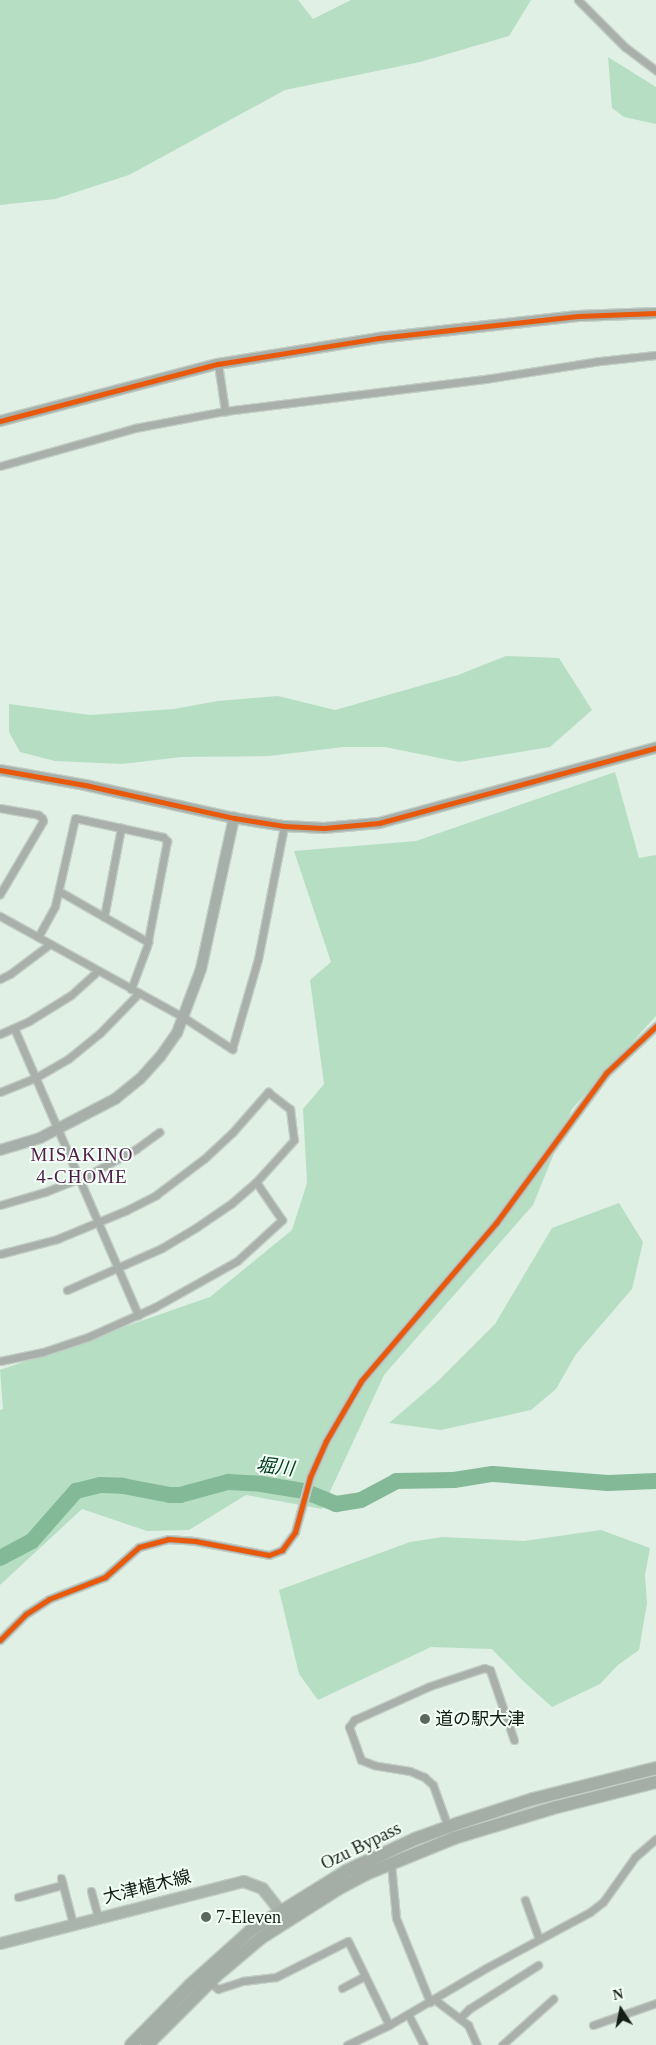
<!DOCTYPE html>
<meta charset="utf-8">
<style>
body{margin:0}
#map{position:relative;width:656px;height:2045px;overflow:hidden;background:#e0f0e5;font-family:"Times New Roman","Noto Sans JP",serif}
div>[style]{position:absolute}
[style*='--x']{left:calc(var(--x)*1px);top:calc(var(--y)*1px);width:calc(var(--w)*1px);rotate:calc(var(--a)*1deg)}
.green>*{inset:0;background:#b6dec3}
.river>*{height:16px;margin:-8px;padding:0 8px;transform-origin:8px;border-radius:8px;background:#84b998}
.roads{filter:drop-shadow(1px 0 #c1cdc5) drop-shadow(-1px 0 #c1cdc5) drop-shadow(0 1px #c1cdc5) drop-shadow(0 -1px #c1cdc5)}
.street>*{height:7px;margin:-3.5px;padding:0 3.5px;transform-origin:3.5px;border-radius:3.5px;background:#a9afaa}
.secondary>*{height:10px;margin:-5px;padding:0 5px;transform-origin:5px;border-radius:5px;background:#a6afa9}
.primary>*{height:11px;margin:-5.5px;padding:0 5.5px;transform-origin:5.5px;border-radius:5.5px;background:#a9b4ac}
.highway>*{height:12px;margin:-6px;padding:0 6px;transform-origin:6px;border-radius:6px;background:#a4aea7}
.cycleway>*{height:5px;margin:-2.5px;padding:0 2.5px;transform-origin:2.5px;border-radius:2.5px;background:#e8590c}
.dots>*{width:14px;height:14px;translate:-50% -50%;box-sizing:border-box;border:2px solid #f3fff6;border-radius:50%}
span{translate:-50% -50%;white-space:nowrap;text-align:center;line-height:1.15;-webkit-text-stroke:4px #f3fff6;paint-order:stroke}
.poi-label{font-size:18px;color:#131e17}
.left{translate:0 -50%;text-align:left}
.street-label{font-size:18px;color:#131e17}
.neighbourhood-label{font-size:19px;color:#511d4a;letter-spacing:1px}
.water-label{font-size:19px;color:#033d20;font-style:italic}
.north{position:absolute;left:596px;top:1985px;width:50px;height:50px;-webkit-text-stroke:4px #f3fff6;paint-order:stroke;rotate:349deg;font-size:14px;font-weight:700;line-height:20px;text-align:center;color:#131e17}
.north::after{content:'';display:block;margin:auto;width:18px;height:22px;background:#131e17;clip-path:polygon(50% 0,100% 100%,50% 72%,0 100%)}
</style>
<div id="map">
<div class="green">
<i style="clip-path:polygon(0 0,298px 0,313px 19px,351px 0,531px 0,509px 36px,420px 62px,285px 90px,129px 175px,55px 199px,0 205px)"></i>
<i style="clip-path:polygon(608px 57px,656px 87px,656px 124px,624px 117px,612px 108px)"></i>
<i style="clip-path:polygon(506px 656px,559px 658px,592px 710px,550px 747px,459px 762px,385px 747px,343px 747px,269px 756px,182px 757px,122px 764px,55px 761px,20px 752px,9px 732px,9px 704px,90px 715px,174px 709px,218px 701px,278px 696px,335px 710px,458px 675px)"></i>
<i style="clip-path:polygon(615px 772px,639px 858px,656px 855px,656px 1016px,572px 1109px,533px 1205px,384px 1375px,322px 1509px,246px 1495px,189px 1530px,147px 1531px,82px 1509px,0 1585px,0 1410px,3px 1409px,0 1370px,210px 1297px,292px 1230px,307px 1183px,303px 1109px,324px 1084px,310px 980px,331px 962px,294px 851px,416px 841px)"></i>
<i style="clip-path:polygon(619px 1203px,643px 1242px,632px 1289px,576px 1354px,556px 1389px,531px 1410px,441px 1430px,389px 1423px,438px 1381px,495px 1324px,552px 1228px)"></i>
<i style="clip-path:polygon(601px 1530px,650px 1548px,645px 1575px,647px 1603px,639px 1650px,618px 1665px,600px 1684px,552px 1707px,522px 1680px,492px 1649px,431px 1647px,318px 1700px,299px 1674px,279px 1590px,410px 1542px,442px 1537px,524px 1541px)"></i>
</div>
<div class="river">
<i style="--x:0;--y:1558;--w:36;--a:-28"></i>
<i style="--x:32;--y:1541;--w:67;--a:-48.7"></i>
<i style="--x:76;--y:1491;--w:25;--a:-14"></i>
<i style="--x:100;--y:1485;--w:23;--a:2"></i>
<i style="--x:123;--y:1486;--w:48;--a:10.8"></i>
<i style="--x:170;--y:1495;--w:10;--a:0"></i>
<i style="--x:180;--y:1495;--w:50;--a:-15.2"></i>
<i style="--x:228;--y:1482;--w:33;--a:3"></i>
<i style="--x:261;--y:1484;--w:44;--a:9.2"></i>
<i style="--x:304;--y:1491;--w:35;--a:22"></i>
<i style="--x:336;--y:1504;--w:25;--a:-9"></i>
<i style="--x:361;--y:1500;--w:40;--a:-28"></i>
<i style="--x:396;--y:1481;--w:58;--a:-1"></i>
<i style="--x:454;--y:1480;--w:39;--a:-9"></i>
<i style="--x:493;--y:1474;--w:115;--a:4.5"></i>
<i style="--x:608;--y:1483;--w:48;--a:-2.4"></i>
</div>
<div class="roads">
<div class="street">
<i style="--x:578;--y:0;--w:66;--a:45"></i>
<i style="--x:625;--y:47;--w:39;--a:37"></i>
<i style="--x:218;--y:364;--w:48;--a:81.5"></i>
<i style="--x:0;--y:466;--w:140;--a:-15.7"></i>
<i style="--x:135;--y:428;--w:92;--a:-10.7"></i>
<i style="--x:225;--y:411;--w:262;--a:-7"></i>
<i style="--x:485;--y:379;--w:116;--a:-8.9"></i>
<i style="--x:600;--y:361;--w:56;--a:-6.1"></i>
<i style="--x:0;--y:808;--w:39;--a:10"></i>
<i style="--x:38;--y:815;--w:5;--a:37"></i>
<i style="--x:42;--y:818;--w:3;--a:72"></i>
<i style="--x:43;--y:821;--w:85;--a:120.5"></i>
<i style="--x:59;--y:891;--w:103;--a:29.8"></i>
<i style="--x:0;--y:916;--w:209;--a:28.9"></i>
<i style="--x:183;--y:1017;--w:59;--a:33.1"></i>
<i style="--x:232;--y:1049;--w:94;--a:-73.9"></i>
<i style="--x:258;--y:959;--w:136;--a:-78.9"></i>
<i style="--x:104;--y:917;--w:91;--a:-79.2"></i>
<i style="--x:38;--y:937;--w:35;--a:-61"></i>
<i style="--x:55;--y:906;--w:90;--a:-77.2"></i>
<i style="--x:75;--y:818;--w:90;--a:12.2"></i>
<i style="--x:163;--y:837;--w:6;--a:45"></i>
<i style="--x:167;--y:841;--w:107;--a:100.8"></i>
<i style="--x:147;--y:946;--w:46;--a:110.4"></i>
<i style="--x:0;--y:979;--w:11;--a:-27"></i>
<i style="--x:10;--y:974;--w:50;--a:-36.9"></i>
<i style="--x:14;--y:1028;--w:313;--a:66.6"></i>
<i style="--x:0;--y:1034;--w:32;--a:-24"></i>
<i style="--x:29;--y:1021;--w:49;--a:-31.8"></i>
<i style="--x:71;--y:995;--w:36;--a:-42"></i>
<i style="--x:0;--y:1092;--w:38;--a:-22"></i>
<i style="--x:35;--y:1078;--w:38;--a:-30"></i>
<i style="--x:68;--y:1059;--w:41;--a:-39.1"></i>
<i style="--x:100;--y:1033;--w:56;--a:-45.7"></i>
<i style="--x:0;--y:1205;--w:47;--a:-16.1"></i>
<i style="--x:45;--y:1192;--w:46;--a:-21.6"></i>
<i style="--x:88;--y:1175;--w:55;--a:-28.4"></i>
<i style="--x:136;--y:1149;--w:29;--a:-36"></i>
<i style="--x:0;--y:1254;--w:59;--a:-14.7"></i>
<i style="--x:57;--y:1239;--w:76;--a:-22.5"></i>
<i style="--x:127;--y:1210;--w:33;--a:-27"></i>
<i style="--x:156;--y:1195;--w:61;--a:-37.1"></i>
<i style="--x:205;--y:1158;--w:37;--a:-43"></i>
<i style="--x:232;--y:1133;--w:55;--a:-48.7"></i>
<i style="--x:268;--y:1092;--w:28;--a:38"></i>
<i style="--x:290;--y:1109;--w:31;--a:83"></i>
<i style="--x:294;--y:1140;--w:57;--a:132.1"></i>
<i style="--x:256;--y:1182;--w:32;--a:139"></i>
<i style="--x:232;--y:1203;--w:42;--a:145.6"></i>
<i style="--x:197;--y:1227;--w:41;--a:149"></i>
<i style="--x:162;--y:1248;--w:104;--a:156.1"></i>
<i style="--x:0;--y:1361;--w:44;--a:-11.8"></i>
<i style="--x:43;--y:1352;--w:47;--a:-18.4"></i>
<i style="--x:88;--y:1337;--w:73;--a:-24.1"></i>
<i style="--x:155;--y:1307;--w:94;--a:-29.3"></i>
<i style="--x:237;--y:1261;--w:61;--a:-42.3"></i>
<i style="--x:282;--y:1220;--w:46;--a:-124.4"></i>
<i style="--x:0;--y:1640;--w:37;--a:-45"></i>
<i style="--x:26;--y:1614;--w:27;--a:-33"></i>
<i style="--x:49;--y:1599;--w:60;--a:-21.4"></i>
<i style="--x:105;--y:1577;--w:45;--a:-41.4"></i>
<i style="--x:139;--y:1547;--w:30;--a:-15"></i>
<i style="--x:168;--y:1539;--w:27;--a:4"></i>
<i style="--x:195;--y:1541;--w:75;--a:10.7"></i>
<i style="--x:269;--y:1555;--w:14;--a:-21"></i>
<i style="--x:282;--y:1550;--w:22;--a:-54"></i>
<i style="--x:295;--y:1532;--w:57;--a:-74.7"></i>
<i style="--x:310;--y:1477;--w:39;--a:-66"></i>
<i style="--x:326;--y:1441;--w:69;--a:-59.7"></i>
<i style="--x:361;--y:1381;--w:208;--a:-49.5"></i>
<i style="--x:496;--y:1223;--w:186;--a:-53.7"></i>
<i style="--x:606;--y:1073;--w:69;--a:-43.2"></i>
<i style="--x:448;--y:1827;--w:45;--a:-109.7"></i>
<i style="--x:433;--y:1785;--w:12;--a:-138"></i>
<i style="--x:424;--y:1777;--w:15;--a:-157"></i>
<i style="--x:410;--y:1771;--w:36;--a:-171"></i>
<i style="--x:374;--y:1765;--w:14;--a:-159"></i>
<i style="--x:361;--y:1760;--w:35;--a:-110"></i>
<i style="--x:349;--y:1727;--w:9;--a:-54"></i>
<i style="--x:354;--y:1720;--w:83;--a:-24.1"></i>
<i style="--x:430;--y:1686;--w:57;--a:-18.4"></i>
<i style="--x:484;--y:1668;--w:6;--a:18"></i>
<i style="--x:490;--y:1670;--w:74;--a:71.1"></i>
<i style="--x:391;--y:1863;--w:55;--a:84.8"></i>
<i style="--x:396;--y:1918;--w:91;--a:68"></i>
<i style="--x:61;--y:1878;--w:48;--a:75.4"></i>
<i style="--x:91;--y:1891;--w:28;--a:75"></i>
<i style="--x:18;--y:1897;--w:46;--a:-15.3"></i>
<i style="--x:525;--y:1900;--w:41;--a:70.3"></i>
<i style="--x:210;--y:1983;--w:10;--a:37"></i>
<i style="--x:218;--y:1989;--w:26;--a:-18"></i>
<i style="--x:243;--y:1981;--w:33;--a:-7"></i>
<i style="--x:276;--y:1977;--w:80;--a:-26.6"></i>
<i style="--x:348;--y:1941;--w:93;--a:64"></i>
<i style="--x:342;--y:1988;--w:26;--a:-28"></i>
<i style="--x:434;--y:1999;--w:43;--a:37.4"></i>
<i style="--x:468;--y:2025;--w:22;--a:66"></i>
<i style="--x:408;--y:2014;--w:35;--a:63"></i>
<i style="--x:460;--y:2018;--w:13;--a:-45"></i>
<i style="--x:469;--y:2009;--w:82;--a:-32.5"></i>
<i style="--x:593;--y:2025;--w:67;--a:-19.2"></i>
<i style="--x:347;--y:2045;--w:47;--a:-25.5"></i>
<i style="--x:389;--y:2025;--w:113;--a:-30.4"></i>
<i style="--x:486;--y:1968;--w:118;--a:-28.3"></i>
<i style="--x:590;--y:1912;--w:16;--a:-38"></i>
<i style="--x:603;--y:1902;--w:55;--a:-54.6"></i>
<i style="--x:635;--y:1857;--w:28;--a:-41"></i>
<i style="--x:502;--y:2045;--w:69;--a:-42"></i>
</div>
<div class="secondary">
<i style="--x:0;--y:421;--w:225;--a:-14.7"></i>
<i style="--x:218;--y:364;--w:162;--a:-9.2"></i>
<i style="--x:378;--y:338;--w:201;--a:-6.3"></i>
<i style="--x:578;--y:316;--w:78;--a:-2.2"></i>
<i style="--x:0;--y:770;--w:86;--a:10"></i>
<i style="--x:85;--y:785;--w:153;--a:12.5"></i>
<i style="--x:234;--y:818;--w:51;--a:9.1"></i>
<i style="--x:284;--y:826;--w:40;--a:2.9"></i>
<i style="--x:324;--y:828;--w:55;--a:-5.2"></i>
<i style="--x:379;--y:823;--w:287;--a:-15.2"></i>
<i style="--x:0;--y:1150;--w:42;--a:-16.7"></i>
<i style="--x:40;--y:1138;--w:85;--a:-27.5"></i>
<i style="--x:115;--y:1099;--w:32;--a:-39"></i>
<i style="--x:140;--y:1079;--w:30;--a:-48"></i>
<i style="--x:160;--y:1057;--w:29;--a:-55"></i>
<i style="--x:177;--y:1033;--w:68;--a:-69.4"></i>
<i style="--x:201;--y:969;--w:155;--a:-77.7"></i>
</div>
<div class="primary">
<i style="--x:0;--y:1943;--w:251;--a:-14.3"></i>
<i style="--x:243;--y:1881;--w:20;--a:20"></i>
<i style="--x:262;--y:1888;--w:39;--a:52"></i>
</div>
<div class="highway">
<i style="--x:131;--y:2045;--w:84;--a:-45.5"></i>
<i style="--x:190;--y:1985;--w:82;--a:-42"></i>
<i style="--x:251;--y:1930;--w:112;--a:-31.8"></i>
<i style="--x:346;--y:1871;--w:76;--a:-24.9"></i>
<i style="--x:415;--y:1839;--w:47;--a:-20"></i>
<i style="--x:459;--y:1823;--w:78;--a:-18"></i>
<i style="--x:533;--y:1799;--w:127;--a:-14.1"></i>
<i style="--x:147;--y:2045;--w:98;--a:-45"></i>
<i style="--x:216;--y:1976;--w:59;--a:-40.2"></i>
<i style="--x:261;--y:1938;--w:91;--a:-32.5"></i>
<i style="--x:338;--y:1889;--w:32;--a:-28"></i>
<i style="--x:366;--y:1874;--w:95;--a:-22.2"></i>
<i style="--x:454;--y:1838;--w:108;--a:-16.8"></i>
<i style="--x:557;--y:1807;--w:102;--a:-14.2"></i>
</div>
</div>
<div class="cycleway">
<i style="--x:0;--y:421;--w:225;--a:-14.7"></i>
<i style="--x:218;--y:364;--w:162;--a:-9.2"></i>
<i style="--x:378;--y:338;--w:201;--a:-6.3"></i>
<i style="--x:578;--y:316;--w:78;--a:-2.2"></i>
<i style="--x:0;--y:770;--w:86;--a:10"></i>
<i style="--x:85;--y:785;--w:153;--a:12.5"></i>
<i style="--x:234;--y:818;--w:51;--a:9.1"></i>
<i style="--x:284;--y:826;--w:40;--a:2.9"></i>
<i style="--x:324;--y:828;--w:55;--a:-5.2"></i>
<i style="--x:379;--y:823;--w:287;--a:-15.2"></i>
<i style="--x:0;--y:1640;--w:37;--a:-45"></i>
<i style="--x:26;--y:1614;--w:27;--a:-33"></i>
<i style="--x:49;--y:1599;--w:60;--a:-21.4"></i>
<i style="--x:105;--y:1577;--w:45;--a:-41.4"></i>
<i style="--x:139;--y:1547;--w:30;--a:-15"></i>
<i style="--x:168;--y:1539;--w:27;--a:4"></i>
<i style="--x:195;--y:1541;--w:75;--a:10.7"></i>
<i style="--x:269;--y:1555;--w:14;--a:-21"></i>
<i style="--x:282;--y:1550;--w:22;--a:-54"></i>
<i style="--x:295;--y:1532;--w:57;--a:-74.7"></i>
<i style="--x:310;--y:1477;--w:39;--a:-66"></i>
<i style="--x:326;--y:1441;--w:69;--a:-59.7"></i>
<i style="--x:361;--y:1381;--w:208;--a:-49.5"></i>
<i style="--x:496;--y:1223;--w:186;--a:-53.7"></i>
<i style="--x:606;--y:1073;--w:69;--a:-43.2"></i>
</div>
<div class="dots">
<i style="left:425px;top:1719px;background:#5b685f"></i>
<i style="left:206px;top:1917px;background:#5b685f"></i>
</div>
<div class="poi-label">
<span class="left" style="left:435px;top:1719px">道の駅大津</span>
<span class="left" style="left:216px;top:1917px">7-Eleven</span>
</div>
<div class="street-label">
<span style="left:361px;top:1846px;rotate:-26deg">Ozu Bypass</span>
<span style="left:147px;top:1887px;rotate:-14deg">大津植木線</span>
</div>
<div class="neighbourhood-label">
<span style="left:82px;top:1166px">MISAKINO<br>4-CHOME</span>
</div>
<div class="water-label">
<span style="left:275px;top:1467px;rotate:7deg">堀川</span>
</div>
<div class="north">N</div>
</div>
